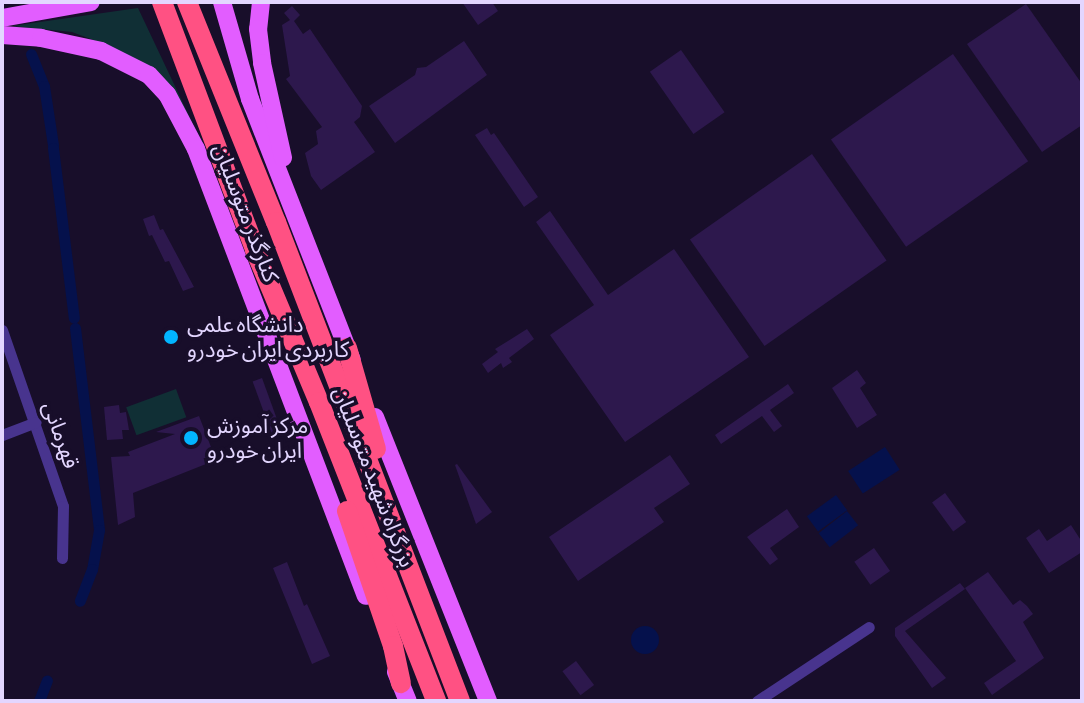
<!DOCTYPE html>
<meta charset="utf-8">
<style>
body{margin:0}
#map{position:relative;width:1084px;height:703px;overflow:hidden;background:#180e2a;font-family:"Asap Condensed","Noto Sans Arabic",sans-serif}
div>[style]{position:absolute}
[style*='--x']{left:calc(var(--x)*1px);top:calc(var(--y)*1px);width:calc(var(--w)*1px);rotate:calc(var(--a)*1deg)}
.green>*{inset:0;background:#102f35;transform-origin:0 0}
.water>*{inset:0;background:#05114c;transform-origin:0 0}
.round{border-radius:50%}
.canal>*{height:11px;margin:-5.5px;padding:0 5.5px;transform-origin:5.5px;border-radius:5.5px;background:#05114c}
.building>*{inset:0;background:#2d184d;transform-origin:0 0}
.street>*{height:11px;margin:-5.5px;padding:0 5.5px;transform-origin:5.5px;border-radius:5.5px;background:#48348e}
.primary>*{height:18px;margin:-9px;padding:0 9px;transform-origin:9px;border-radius:9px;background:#e25dff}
.highway>*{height:20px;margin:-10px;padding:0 10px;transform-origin:10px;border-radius:10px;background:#ff5183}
.dots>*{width:22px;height:22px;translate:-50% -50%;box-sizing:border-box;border:4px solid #180e2a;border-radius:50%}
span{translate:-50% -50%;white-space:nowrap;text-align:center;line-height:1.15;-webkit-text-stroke:7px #180e2a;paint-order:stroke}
.street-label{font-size:22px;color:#e3d6ff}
.poi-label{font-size:22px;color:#e3d6ff}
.left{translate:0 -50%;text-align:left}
.frame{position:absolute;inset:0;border:4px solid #e3d6ff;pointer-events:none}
</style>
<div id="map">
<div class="green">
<i style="clip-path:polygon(138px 8px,199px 137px,177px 98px,104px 44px,72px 32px,12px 26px)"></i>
<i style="left:176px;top:389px;width:30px;height:53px;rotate:70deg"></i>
</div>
<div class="water">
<i style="left:885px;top:447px;width:27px;height:44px;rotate:57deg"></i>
<i style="left:836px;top:495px;width:19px;height:36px;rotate:54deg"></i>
<i style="left:847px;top:511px;width:18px;height:36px;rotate:52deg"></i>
<i class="round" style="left:631px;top:626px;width:28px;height:28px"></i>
</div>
<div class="canal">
<i style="--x:31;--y:54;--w:35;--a:68"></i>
<i style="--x:44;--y:86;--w:60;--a:81.3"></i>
<i style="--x:53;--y:148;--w:171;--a:83"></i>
<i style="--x:75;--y:328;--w:203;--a:83.2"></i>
<i style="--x:99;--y:530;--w:40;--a:100"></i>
<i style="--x:92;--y:569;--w:34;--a:111"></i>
<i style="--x:39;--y:701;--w:22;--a:-69"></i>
</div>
<div class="building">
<i style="clip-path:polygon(462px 2px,492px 2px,498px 11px,478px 25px)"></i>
<i style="clip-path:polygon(1026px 4px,1082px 84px,1082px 125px,1042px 152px,967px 44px)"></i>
<i style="clip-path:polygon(292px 6px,300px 15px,294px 21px,303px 34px,310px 29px,362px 106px,360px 117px,354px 122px,375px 152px,321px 190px,311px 176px,305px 153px,318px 144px,316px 131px,322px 127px,286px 79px,290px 76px,282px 25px,290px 20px,284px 13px)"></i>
<i style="clip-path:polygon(464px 41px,487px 75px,395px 143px,369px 106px,415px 75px,417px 68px,426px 67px)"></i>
<i style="left:681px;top:50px;width:76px;height:38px;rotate:55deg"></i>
<i style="left:953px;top:54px;width:131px;height:149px;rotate:55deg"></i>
<i style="clip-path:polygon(487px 128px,491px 135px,494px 133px,538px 197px,524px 207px,475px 135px)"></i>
<i style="left:812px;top:154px;width:130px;height:149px;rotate:55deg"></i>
<i style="clip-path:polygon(550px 211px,608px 295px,674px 249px,749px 357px,625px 442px,550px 335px,594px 305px,536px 222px)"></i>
<i style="clip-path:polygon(154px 215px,160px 230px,163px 229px,194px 287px,183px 291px,169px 261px,165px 262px,152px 235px,149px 236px,143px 219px)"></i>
<i style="clip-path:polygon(527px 329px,534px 339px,509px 358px,512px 362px,503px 368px,501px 363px,488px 373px,482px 364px,498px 352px,495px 349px)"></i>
<i style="clip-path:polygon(857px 370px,866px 383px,860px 388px,877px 415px,857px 428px,832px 388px)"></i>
<i style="left:262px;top:378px;width:55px;height:10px;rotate:70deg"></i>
<i style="clip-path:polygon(788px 384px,794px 393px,770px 410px,782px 426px,774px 432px,762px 416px,721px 444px,715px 435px)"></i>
<i style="clip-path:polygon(119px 405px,120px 413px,126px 412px,129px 430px,122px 430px,123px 439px,107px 440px,104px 407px)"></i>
<i style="clip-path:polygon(199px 416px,216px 460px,133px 493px,135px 517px,118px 525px,111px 457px,130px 456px,128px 452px,175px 434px,156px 432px)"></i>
<i style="clip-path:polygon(670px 455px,690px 484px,654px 508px,664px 522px,578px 581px,549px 537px)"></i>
<i style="clip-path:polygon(457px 464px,492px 512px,476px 524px,455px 465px)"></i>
<i style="left:945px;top:493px;width:36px;height:16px;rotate:54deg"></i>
<i style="clip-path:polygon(787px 509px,799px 527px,770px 548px,778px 559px,770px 565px,747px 537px)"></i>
<i style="clip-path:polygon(1071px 525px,1082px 542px,1082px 552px,1049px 573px,1026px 538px,1039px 529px,1047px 541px)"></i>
<i style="left:874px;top:548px;width:28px;height:24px;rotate:55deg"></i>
<i style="clip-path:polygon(287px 562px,304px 606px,307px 604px,330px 656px,312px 664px,273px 568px)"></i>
<i style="clip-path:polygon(988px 572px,1013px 605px,1020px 600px,1027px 606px,1033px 614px,1023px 622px,1044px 658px,992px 695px,984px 683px,1016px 661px,965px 588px)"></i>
<i style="clip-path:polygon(960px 583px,965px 589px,905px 631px,946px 678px,932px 688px,895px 636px,895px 628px)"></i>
<i style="left:576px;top:661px;width:30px;height:17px;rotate:53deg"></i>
</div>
<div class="street">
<i style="--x:2;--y:330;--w:186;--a:70.9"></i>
<i style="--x:63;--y:506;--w:52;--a:91.1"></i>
<i style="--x:2;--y:435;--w:36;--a:-21"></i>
<i style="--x:757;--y:701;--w:134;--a:-33.5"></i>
</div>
<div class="primary">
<i style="--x:222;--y:2;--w:101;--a:73.9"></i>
<i style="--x:250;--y:99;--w:280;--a:68.7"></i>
<i style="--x:261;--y:2;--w:27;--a:96"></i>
<i style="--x:258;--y:29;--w:34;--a:83"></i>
<i style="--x:262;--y:63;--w:97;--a:77.5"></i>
<i style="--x:2;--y:18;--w:90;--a:-10.2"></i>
<i style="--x:2;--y:35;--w:39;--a:4"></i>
<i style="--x:41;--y:38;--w:61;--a:12.2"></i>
<i style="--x:101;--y:51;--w:54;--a:26.6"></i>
<i style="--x:149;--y:75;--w:26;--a:47"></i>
<i style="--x:167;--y:94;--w:62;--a:62.2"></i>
<i style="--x:196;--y:149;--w:478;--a:69.2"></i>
<i style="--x:375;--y:417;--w:306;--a:68.3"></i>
<i style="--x:396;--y:672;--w:31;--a:68"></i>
</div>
<div class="highway">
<i style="--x:162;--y:2;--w:265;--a:69.4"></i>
<i style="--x:255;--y:250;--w:165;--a:67.2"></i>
<i style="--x:319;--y:402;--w:321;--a:68.6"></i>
<i style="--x:187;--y:2;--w:237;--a:68"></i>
<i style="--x:276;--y:222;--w:513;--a:68.99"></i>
<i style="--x:347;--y:348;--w:105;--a:74"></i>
<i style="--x:347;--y:511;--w:143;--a:71.2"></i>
<i style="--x:393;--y:646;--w:38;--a:78"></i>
</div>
<div class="dots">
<i style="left:171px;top:337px;background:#02b5ff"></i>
<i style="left:191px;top:438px;background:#02b5ff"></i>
</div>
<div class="street-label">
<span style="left:246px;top:213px;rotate:69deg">کنارگذر متوسلیان</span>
<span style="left:61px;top:435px;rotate:71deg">قهرمانی</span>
<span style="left:374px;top:477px;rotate:69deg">بزرگراه شهید متوسلیان</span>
</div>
<div class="poi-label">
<span class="left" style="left:187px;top:337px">دانشگاه علمی<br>کاربردی ایران خودرو</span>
<span class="left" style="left:207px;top:438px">مرکز آموزش<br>ایران خودرو</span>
</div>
<div class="frame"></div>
</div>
